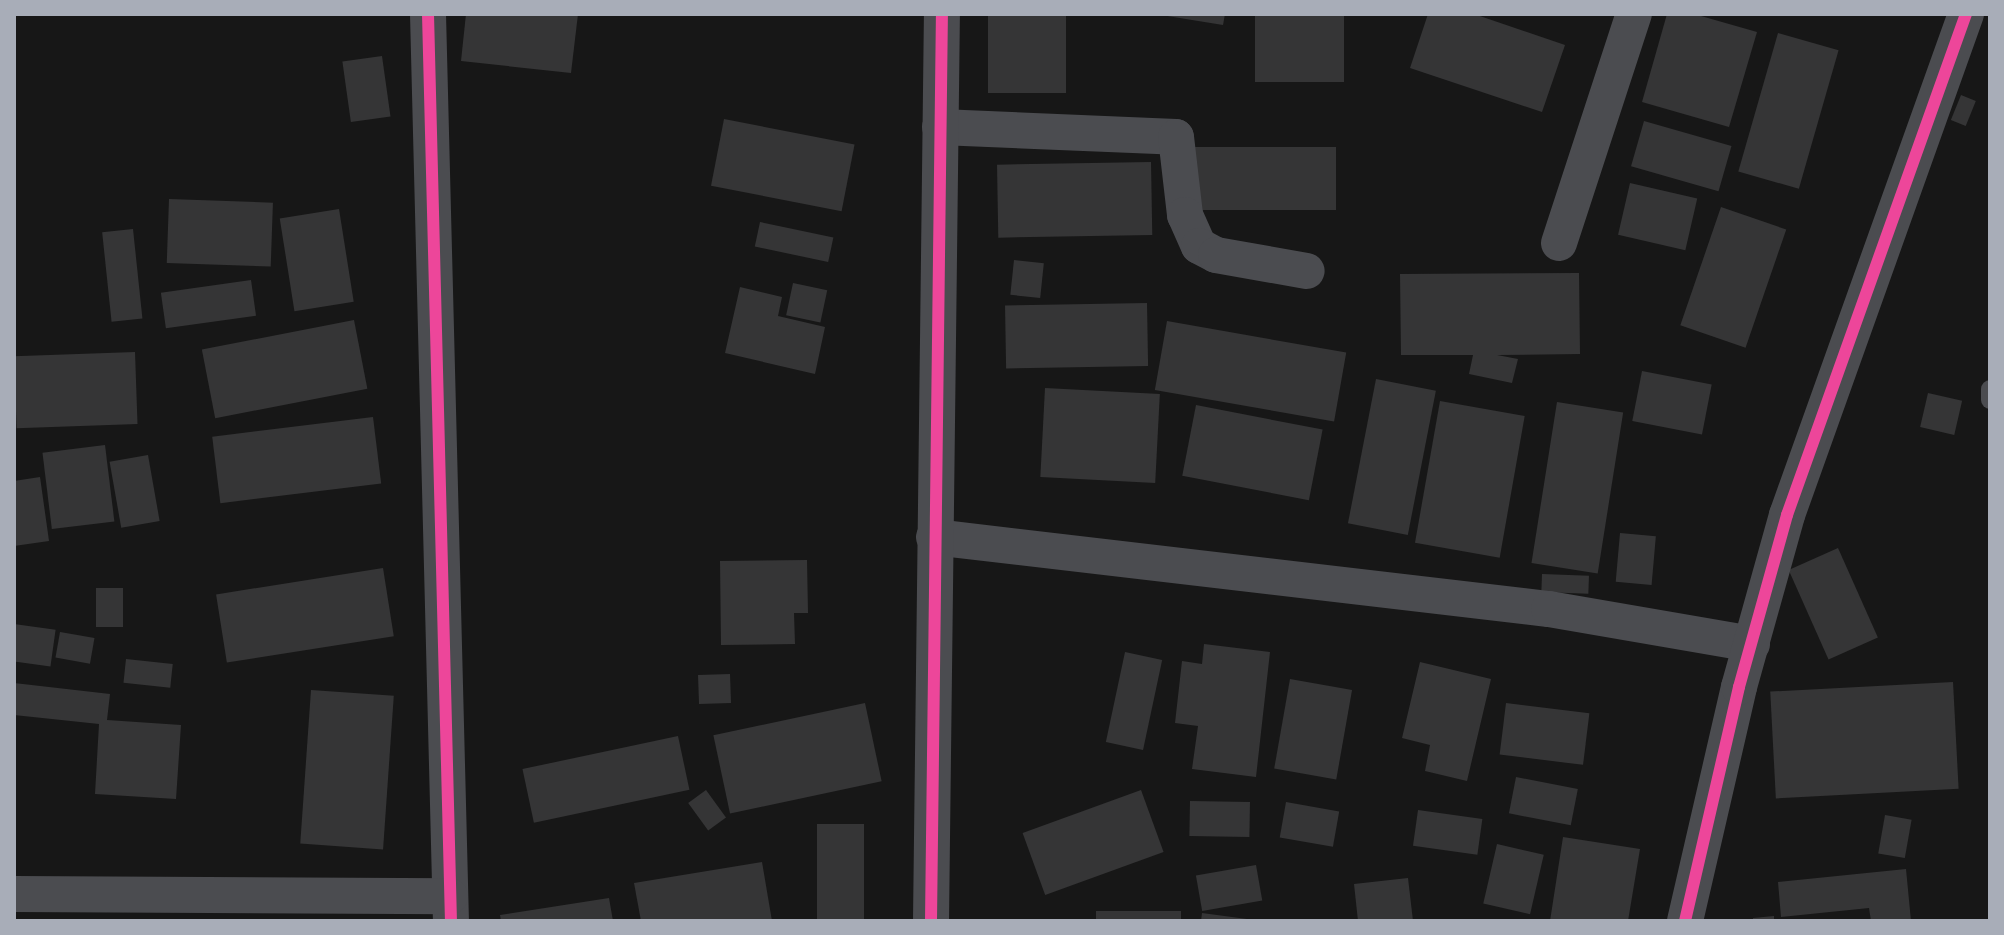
<!DOCTYPE html>
<style>
body{margin:0}
#map{position:relative;width:2004px;height:935px;overflow:hidden;background:#171717;font-family:"Source Sans 3",sans-serif}
div>[style]{position:absolute}
[style*='--x']{left:calc(var(--x)*1px);top:calc(var(--y)*1px);width:calc(var(--w)*1px);rotate:calc(var(--a)*1deg)}
.building>*{inset:0;background:#353536;transform-origin:0 0}
.lane>*{height:18px;margin:-9px;padding:0 9px;transform-origin:9px;border-radius:9px;background:#4b4c50}
.street>*{height:36px;margin:-18px;padding:0 18px;transform-origin:18px;border-radius:18px;background:#4b4c50}
.cycleway>*{height:12px;margin:-6px;padding:0 6px;transform-origin:6px;border-radius:6px;background:#ed469a}
span{translate:-50% -50%;white-space:nowrap;text-align:center;line-height:1.15;-webkit-text-stroke:6px #111113;paint-order:stroke}
.frame{position:absolute;inset:0;border:16px solid #a8adb8;pointer-events:none}
</style>
<div id="map">
<div class="building">
<i style="clip-path:polygon(466px 14px,578px 14px,571px 73px,461px 61px)"></i>
<i style="left:988px;top:14px;width:78px;height:79px"></i>
<i style="clip-path:polygon(1155px 14px,1225px 14px,1223px 25px)"></i>
<i style="left:1255px;top:14px;width:89px;height:68px"></i>
<i style="clip-path:polygon(1428px 14px,1474px 14px,1565px 45px,1542px 112px,1410px 68px)"></i>
<i style="clip-path:polygon(1667px 14px,1694px 14px,1757px 32px,1729px 127px,1642px 102px)"></i>
<i style="left:1778px;top:33px;width:63px;height:144px;rotate:16deg"></i>
<i style="left:382px;top:56px;width:61px;height:40px;rotate:82deg"></i>
<i style="left:1961px;top:95px;width:16px;height:27px;rotate:22deg"></i>
<i style="left:724px;top:119px;width:133px;height:68px;rotate:11deg"></i>
<i style="left:1644px;top:121px;width:91px;height:47px;rotate:16deg"></i>
<i style="left:1336px;top:147px;width:63px;height:151px;rotate:90deg"></i>
<i style="left:1151px;top:162px;width:73px;height:154px;rotate:89deg"></i>
<i style="left:1630px;top:183px;width:69px;height:53px;rotate:13deg"></i>
<i style="left:169px;top:199px;width:104px;height:64px;rotate:2deg"></i>
<i style="left:1721px;top:207px;width:69px;height:125px;rotate:19deg"></i>
<i style="left:339px;top:209px;width:94px;height:60px;rotate:81deg"></i>
<i style="left:760px;top:222px;width:75px;height:25px;rotate:12deg"></i>
<i style="left:133px;top:229px;width:90px;height:31px;rotate:84deg"></i>
<i style="left:1014px;top:260px;width:30px;height:35px;rotate:6deg"></i>
<i style="clip-path:polygon(1579px 273px,1580px 354px,1497px 355px,1518px 359px,1512px 383px,1469px 374px,1473px 355px,1401px 355px,1400px 274px)"></i>
<i style="left:251px;top:280px;width:36px;height:91px;rotate:82deg"></i>
<i style="left:793px;top:283px;width:35px;height:33px;rotate:12deg"></i>
<i style="clip-path:polygon(740px 287px,782px 297px,778px 316px,825px 327px,815px 374px,725px 353px)"></i>
<i style="left:1147px;top:303px;width:63px;height:142px;rotate:89deg"></i>
<i style="left:354px;top:320px;width:70px;height:155px;rotate:79deg"></i>
<i style="left:1167px;top:321px;width:182px;height:70px;rotate:10deg"></i>
<i style="left:135px;top:352px;width:72px;height:121px;rotate:88deg"></i>
<i style="left:1642px;top:371px;width:71px;height:51px;rotate:11deg"></i>
<i style="left:1376px;top:379px;width:61px;height:147px;rotate:11deg"></i>
<i style="left:1045px;top:388px;width:115px;height:89px;rotate:3deg"></i>
<i style="left:1928px;top:393px;width:35px;height:35px;rotate:13deg"></i>
<i style="left:1440px;top:401px;width:86px;height:144px;rotate:10deg"></i>
<i style="left:1557px;top:402px;width:67px;height:163px;rotate:9deg"></i>
<i style="left:1196px;top:405px;width:129px;height:72px;rotate:11deg"></i>
<i style="left:373px;top:417px;width:67px;height:162px;rotate:83deg"></i>
<i style="left:105px;top:445px;width:77px;height:63px;rotate:83deg"></i>
<i style="left:148px;top:455px;width:67px;height:39px;rotate:80deg"></i>
<i style="clip-path:polygon(40px 477px,49px 541px,14px 546px,14px 481px)"></i>
<i style="left:1620px;top:533px;width:36px;height:49px;rotate:5deg"></i>
<i style="left:1838px;top:548px;width:98px;height:54px;rotate:66deg"></i>
<i style="clip-path:polygon(807px 560px,808px 613px,794px 613px,795px 644px,721px 645px,720px 561px)"></i>
<i style="left:383px;top:568px;width:69px;height:169px;rotate:81deg"></i>
<i style="left:1542px;top:574px;width:47px;height:18px;rotate:2deg"></i>
<i style="left:96px;top:588px;width:27px;height:39px"></i>
<i style="left:14px;top:624px;width:42px;height:37px;rotate:8deg"></i>
<i style="left:60px;top:632px;width:35px;height:26px;rotate:10deg"></i>
<i style="clip-path:polygon(1204px 644px,1270px 652px,1256px 777px,1192px 769px,1198px 726px,1175px 723px,1182px 661px,1202px 664px)"></i>
<i style="left:1125px;top:652px;width:38px;height:92px;rotate:12deg"></i>
<i style="left:126px;top:659px;width:47px;height:24px;rotate:6deg"></i>
<i style="clip-path:polygon(1420px 662px,1491px 679px,1467px 781px,1425px 771px,1430px 745px,1402px 738px)"></i>
<i style="left:730px;top:674px;width:29px;height:32px;rotate:88deg"></i>
<i style="left:1290px;top:679px;width:63px;height:91px;rotate:10deg"></i>
<i style="left:1953px;top:682px;width:107px;height:183px;rotate:87deg"></i>
<i style="clip-path:polygon(14px 683px,110px 694px,107px 720px,181px 725px,176px 799px,95px 794px,99px 724px,14px 715px)"></i>
<i style="left:311px;top:690px;width:83px;height:154px;rotate:4deg"></i>
<i style="left:865px;top:703px;width:80px;height:155px;rotate:78deg"></i>
<i style="left:1506px;top:703px;width:84px;height:52px;rotate:7deg"></i>
<i style="left:678px;top:736px;width:55px;height:159px;rotate:78deg"></i>
<i style="left:1516px;top:777px;width:63px;height:37px;rotate:11deg"></i>
<i style="left:706px;top:790px;width:34px;height:22px;rotate:54deg"></i>
<i style="left:1141px;top:790px;width:66px;height:126px;rotate:70deg"></i>
<i style="left:1190px;top:801px;width:60px;height:35px;rotate:1deg"></i>
<i style="left:1286px;top:802px;width:54px;height:36px;rotate:10deg"></i>
<i style="left:1418px;top:810px;width:65px;height:36px;rotate:8deg"></i>
<i style="left:1885px;top:815px;width:27px;height:39px;rotate:10deg"></i>
<i style="left:817px;top:824px;width:47px;height:97px"></i>
<i style="clip-path:polygon(1563px 837px,1640px 849px,1628px 921px,1550px 921px)"></i>
<i style="left:1497px;top:844px;width:48px;height:61px;rotate:13deg"></i>
<i style="clip-path:polygon(762px 862px,772px 921px,641px 921px,634px 883px)"></i>
<i style="left:1256px;top:865px;width:36px;height:61px;rotate:80deg"></i>
<i style="clip-path:polygon(1906px 869px,1911px 921px,1871px 921px,1869px 908px,1781px 917px,1778px 882px)"></i>
<i style="clip-path:polygon(1408px 878px,1413px 921px,1358px 921px,1354px 884px)"></i>
<i style="clip-path:polygon(609px 898px,613px 921px,501px 921px,500px 915px)"></i>
<i style="left:1096px;top:911px;width:85px;height:10px"></i>
<i style="clip-path:polygon(1202px 913px,1247px 919px,1247px 921px,1201px 921px)"></i>
<i style="clip-path:polygon(1774px 916px,1774px 921px,1753px 921px,1753px 918px)"></i>
</div>
<div class="lane">
<i style="--x:1990;--y:389;--w:11;--a:90"></i>
</div>
<div class="street">
<i style="--x:428;--y:14;--w:907;--a:88.55"></i>
<i style="--x:940;--y:127;--w:236;--a:2.4"></i>
<i style="--x:1176;--y:137;--w:79;--a:83.4"></i>
<i style="--x:1185;--y:215;--w:34;--a:66"></i>
<i style="--x:1199;--y:246;--w:19;--a:28"></i>
<i style="--x:1216;--y:255;--w:92;--a:10"></i>
<i style="--x:1559;--y:243;--w:241;--a:-71.9"></i>
<i style="--x:934;--y:537;--w:619;--a:6.68"></i>
<i style="--x:1549;--y:609;--w:206;--a:9.8"></i>
<i style="--x:14;--y:894;--w:436;--a:0.3"></i>
<i style="--x:931;--y:921;--w:907;--a:-89.31"></i>
<i style="--x:1685;--y:921;--w:240;--a:-77"></i>
<i style="--x:1739;--y:687;--w:179;--a:-74.4"></i>
<i style="--x:1787;--y:515;--w:532;--a:-70.34"></i>
</div>
<div class="cycleway">
<i style="--x:428;--y:14;--w:907;--a:88.55"></i>
<i style="--x:931;--y:921;--w:907;--a:-89.31"></i>
<i style="--x:1685;--y:921;--w:240;--a:-77"></i>
<i style="--x:1739;--y:687;--w:179;--a:-74.4"></i>
<i style="--x:1787;--y:515;--w:532;--a:-70.34"></i>
</div>
<div class="frame"></div>
</div>
